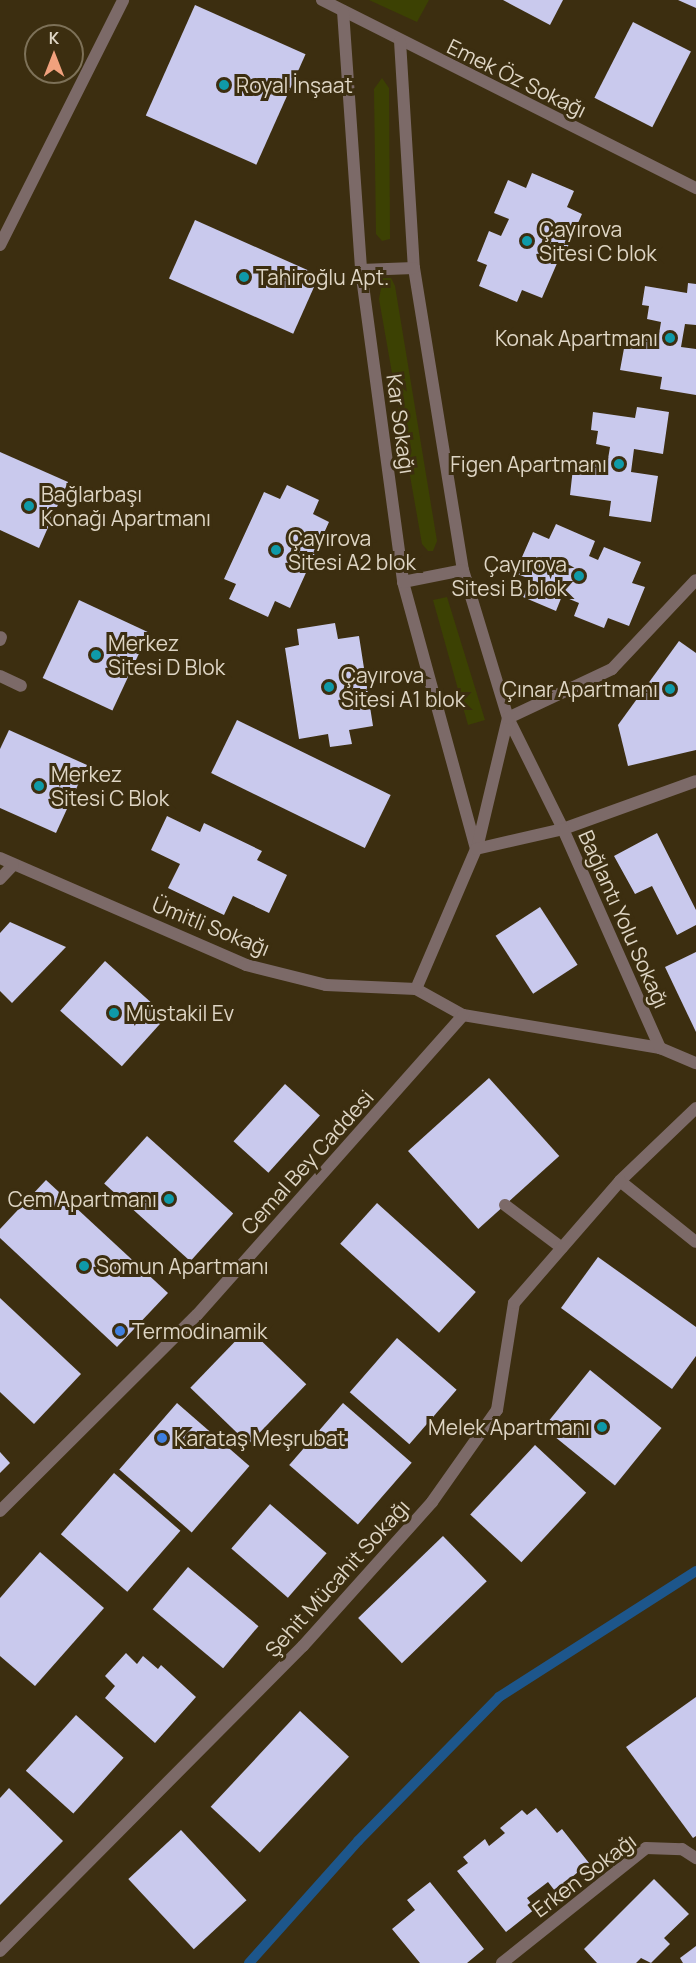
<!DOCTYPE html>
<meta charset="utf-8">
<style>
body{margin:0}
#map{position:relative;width:696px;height:1963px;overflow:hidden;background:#3c2e10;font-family:Manrope,sans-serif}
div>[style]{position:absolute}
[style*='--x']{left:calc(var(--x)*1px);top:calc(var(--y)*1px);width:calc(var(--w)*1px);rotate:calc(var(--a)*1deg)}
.green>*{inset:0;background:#3c4103}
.stream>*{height:10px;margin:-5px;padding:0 5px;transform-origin:5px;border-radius:5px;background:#1d568b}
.building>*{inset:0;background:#c9c9ed;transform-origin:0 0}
.lane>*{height:12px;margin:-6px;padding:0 6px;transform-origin:6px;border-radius:6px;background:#7c6a68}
.street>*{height:12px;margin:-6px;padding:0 6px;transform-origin:6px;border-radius:6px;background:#7c6a68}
.dots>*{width:16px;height:16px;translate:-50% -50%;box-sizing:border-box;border:3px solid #3c2e10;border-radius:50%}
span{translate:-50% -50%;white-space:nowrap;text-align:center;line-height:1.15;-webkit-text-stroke:6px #3c2e10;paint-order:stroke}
.street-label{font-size:21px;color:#ded5c4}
.poi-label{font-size:21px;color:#ded5c4}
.left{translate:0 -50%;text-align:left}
.right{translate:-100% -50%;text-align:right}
.north{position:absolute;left:24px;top:24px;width:60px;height:60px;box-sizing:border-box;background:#3c2e10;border:2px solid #7d7158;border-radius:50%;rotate:0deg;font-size:16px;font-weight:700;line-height:24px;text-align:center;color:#ded5c4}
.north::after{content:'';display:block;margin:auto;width:21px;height:27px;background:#f1a17d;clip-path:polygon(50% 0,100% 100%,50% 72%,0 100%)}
</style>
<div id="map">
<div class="green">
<i style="clip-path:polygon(369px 0,429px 0,417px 22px)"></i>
<i style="clip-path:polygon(382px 78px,389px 88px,390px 239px,382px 241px,376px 234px,374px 89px)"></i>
<i style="clip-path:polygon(383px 278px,391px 278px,395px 286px,437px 541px,433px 551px,428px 551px,422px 544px,379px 299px)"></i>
<i style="clip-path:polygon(447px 597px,485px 720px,468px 725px,433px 600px)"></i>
</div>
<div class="stream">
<i style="--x:249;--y:1963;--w:164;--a:-48.2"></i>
<i style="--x:358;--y:1841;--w:202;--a:-45.6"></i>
<i style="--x:499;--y:1697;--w:234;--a:-32.6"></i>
</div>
<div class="building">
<i style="clip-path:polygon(503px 0,563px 0,550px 25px)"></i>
<i style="clip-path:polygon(678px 0,696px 0,696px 8px)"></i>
<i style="left:195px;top:5px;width:121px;height:121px;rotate:24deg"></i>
<i style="left:633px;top:22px;width:65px;height:85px;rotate:27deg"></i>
<i style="clip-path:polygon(532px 173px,574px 191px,567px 207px,582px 214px,565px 253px,549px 246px,545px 255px,558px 261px,542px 298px,522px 290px,517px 302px,479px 286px,487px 265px,477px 261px,489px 231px,501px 236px,509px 219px,494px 213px,508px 180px,526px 188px)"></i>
<i style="left:195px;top:220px;width:136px;height:64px;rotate:24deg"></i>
<i style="clip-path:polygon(688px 283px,696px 284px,696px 325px,685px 324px,681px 347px,696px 349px,696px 395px,660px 389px,662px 377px,620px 370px,625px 343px,638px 345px,639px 337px,658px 340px,661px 322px,647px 319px,649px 306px,642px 305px,645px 286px,687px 293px)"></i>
<i style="clip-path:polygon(637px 407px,669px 412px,663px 454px,634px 449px,631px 472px,658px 476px,651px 522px,609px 516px,611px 501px,570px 495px,573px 468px,587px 470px,588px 463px,607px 465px,610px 447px,596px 444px,598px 431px,591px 430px,593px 412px,635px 418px)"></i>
<i style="clip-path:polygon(0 452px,68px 482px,39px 548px,0 530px)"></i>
<i style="clip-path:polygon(287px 485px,319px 500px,313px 514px,329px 522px,290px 608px,275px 601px,268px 617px,229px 599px,236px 584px,224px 579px,264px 492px,280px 499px)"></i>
<i style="clip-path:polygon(556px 524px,595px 541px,589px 556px,598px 560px,604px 547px,641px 562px,632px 583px,645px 587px,629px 626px,608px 618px,604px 628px,574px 616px,579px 603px,562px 596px,556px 611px,523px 597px,530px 579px,515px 573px,533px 532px,549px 539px)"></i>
<i style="left:79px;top:600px;width:77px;height:86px;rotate:25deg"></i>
<i style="clip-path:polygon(335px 623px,338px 639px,359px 636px,373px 726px,349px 730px,352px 744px,330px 747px,328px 734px,299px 739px,285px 648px,299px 645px,297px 629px)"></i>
<i style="clip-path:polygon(679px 641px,696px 653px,696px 750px,628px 766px,618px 725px)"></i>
<i style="left:237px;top:720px;width:171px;height:59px;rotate:26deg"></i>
<i style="clip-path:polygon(9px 730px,87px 765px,56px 833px,0 808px,0 749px)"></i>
<i style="clip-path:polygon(167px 816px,200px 832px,204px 823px,262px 851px,257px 860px,287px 875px,269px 913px,233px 896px,224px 915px,168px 888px,180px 864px,151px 850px)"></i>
<i style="clip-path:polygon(657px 833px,696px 910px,696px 925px,677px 935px,652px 886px,635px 894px,614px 856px)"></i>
<i style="left:540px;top:907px;width:69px;height:53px;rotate:57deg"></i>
<i style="clip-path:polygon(10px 922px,66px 947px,12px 1003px,0 991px,0 933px)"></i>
<i style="clip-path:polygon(696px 952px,696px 1032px,665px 967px)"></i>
<i style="left:105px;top:961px;width:83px;height:67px;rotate:42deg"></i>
<i style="left:489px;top:1078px;width:105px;height:109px;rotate:48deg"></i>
<i style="left:285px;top:1084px;width:47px;height:77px;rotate:42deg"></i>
<i style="left:147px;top:1136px;width:116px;height:64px;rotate:42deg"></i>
<i style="clip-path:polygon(46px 1180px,168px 1293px,117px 1347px,0 1238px,0 1229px)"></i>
<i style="left:377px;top:1203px;width:133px;height:55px;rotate:42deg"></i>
<i style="clip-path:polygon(598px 1257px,696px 1327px,696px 1356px,672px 1389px,561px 1308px)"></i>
<i style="clip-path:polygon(0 1298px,81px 1374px,34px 1424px,0 1392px)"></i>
<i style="left:248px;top:1328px;width:81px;height:83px;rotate:44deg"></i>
<i style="left:397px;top:1338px;width:79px;height:72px;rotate:41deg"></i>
<i style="left:590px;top:1370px;width:92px;height:74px;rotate:39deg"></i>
<i style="left:177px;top:1403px;width:96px;height:88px;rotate:41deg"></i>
<i style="left:343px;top:1403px;width:91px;height:82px;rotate:41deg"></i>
<i style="left:535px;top:1445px;width:70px;height:95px;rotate:43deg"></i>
<i style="clip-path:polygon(0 1452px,10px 1463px,0 1473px)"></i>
<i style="left:114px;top:1473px;width:88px;height:81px;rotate:41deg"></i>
<i style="left:270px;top:1504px;width:75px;height:59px;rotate:41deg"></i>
<i style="left:443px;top:1536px;width:63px;height:118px;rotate:46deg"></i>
<i style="clip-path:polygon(40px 1552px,104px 1608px,35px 1686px,0 1656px,0 1598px)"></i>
<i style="left:188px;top:1567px;width:92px;height:55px;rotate:40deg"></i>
<i style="clip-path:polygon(126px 1653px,137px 1664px,143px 1656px,158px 1669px,161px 1665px,196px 1697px,155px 1743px,105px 1698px,115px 1686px,105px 1676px)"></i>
<i style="clip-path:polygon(696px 1697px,696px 1836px,693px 1838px,626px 1747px)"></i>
<i style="left:300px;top:1711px;width:67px;height:131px;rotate:43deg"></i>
<i style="left:76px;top:1715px;width:64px;height:75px;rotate:42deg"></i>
<i style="clip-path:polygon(9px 1788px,63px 1841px,0 1905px,0 1798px)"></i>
<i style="clip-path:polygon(536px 1808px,557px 1833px,562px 1829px,589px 1863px,555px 1891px,548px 1882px,527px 1898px,535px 1909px,506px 1932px,457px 1871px,468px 1863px,463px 1857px,485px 1839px,489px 1846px,505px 1833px,500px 1828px,522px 1810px,527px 1815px)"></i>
<i style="left:181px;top:1830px;width:96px;height:72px;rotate:47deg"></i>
<i style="clip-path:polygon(654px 1879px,689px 1914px,664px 1938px,670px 1944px,651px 1963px,641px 1958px,636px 1963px,597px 1963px,584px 1949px)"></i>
<i style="clip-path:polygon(430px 1882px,484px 1949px,467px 1963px,420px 1963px,392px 1929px,415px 1910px,407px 1900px)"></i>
<i style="clip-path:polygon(696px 1946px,696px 1963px,683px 1963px,680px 1958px)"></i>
</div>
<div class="lane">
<i style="--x:505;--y:1205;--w:71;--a:37"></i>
</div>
<div class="street">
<i style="--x:322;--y:0;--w:419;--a:26.7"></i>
<i style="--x:343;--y:11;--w:260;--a:86"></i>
<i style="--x:361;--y:270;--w:315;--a:82.3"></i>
<i style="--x:403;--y:582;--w:277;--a:74.7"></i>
<i style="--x:400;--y:41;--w:227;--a:86.5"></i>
<i style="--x:414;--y:268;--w:306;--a:80.8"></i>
<i style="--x:463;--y:570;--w:155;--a:73.1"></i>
<i style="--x:508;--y:718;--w:124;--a:63.6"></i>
<i style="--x:563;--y:829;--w:141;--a:-19.8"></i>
<i style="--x:0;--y:245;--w:274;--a:-63.3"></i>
<i style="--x:361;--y:270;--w:53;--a:-2.2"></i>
<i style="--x:403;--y:582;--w:61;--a:-11.3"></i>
<i style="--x:0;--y:640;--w:3;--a:-72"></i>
<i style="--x:0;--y:676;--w:23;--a:25"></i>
<i style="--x:477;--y:848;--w:134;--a:-76.6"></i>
<i style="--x:508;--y:718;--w:115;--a:-25.2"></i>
<i style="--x:612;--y:669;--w:122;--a:-46.7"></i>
<i style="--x:0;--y:858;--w:268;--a:23.5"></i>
<i style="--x:246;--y:965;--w:82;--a:14"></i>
<i style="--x:326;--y:985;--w:90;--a:2.5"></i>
<i style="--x:416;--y:989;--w:54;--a:29"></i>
<i style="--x:463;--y:1015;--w:200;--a:9.5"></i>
<i style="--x:660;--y:1048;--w:39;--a:23"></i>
<i style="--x:0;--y:879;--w:19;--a:-47"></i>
<i style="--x:416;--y:989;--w:152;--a:-66.8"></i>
<i style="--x:476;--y:849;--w:89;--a:-12.9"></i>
<i style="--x:563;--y:829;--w:240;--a:66.1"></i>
<i style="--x:696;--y:1108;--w:105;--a:136.2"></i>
<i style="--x:620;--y:1181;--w:97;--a:38.8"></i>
<i style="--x:0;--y:1511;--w:278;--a:-44.9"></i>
<i style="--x:197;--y:1315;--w:401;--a:-48.4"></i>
<i style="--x:0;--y:1951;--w:430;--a:-45.2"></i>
<i style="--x:303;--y:1646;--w:193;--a:-48.1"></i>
<i style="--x:432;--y:1502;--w:113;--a:-54.8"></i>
<i style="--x:497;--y:1410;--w:108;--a:-81"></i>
<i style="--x:514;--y:1303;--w:162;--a:-49"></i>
<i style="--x:502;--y:1963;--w:184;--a:-38.6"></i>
<i style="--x:646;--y:1848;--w:36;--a:2"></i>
<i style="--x:682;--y:1849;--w:17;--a:33"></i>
</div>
<div class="dots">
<i style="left:224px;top:85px;background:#0f9aa8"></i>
<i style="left:527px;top:241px;background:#0f9aa8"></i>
<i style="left:244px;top:277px;background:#0f9aa8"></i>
<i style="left:670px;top:338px;background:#0f9aa8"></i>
<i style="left:619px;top:464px;background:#0f9aa8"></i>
<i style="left:29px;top:506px;background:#0f9aa8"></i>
<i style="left:276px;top:550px;background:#0f9aa8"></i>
<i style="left:579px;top:576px;background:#0f9aa8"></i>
<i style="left:96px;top:655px;background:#0f9aa8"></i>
<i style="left:329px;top:687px;background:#0f9aa8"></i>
<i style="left:670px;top:689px;background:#0f9aa8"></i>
<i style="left:39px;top:786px;background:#0f9aa8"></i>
<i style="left:114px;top:1013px;background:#0f9aa8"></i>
<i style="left:169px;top:1199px;background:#0f9aa8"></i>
<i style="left:84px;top:1266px;background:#0f9aa8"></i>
<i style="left:120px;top:1331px;background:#3f7fe0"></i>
<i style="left:602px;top:1427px;background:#0f9aa8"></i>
<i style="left:162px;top:1438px;background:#3f7fe0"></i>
</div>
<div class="street-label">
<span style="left:517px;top:78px;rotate:26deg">Emek Öz Sokağı</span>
<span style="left:401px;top:424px;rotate:82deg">Kar Sokağı</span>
<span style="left:624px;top:919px;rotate:66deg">Bağlantı Yolu Sokağı</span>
<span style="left:211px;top:926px;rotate:22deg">Ümitli Sokağı</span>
<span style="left:307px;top:1162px;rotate:-48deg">Cemal Bey Caddesi</span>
<span style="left:337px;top:1578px;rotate:-48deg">Şehit Mücahit Sokağı</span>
<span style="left:584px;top:1875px;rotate:-37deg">Erken Sokağı</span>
</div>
<div class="poi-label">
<span class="left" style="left:236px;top:85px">Royal İnşaat</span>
<span class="left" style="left:539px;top:241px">Çayırova<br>Sitesi C blok</span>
<span class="left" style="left:256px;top:277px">Tahiroğlu Apt.</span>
<span class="right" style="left:658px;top:338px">Konak Apartmanı</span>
<span class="right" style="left:607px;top:464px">Figen Apartmanı</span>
<span class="left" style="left:41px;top:506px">Bağlarbaşı<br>Konağı Apartmanı</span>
<span class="left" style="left:288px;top:550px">Çayırova<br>Sitesi A2 blok</span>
<span class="right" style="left:567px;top:576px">Çayırova<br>Sitesi B blok</span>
<span class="left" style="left:108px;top:655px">Merkez<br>Sitesi D Blok</span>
<span class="left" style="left:341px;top:687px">Çayırova<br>Sitesi A1 blok</span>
<span class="right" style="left:658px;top:689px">Çınar Apartmanı</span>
<span class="left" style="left:51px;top:786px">Merkez<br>Sitesi C Blok</span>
<span class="left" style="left:126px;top:1013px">Müstakil Ev</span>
<span class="right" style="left:157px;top:1199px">Cem Apartmanı</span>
<span class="left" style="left:96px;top:1266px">Somun Apartmanı</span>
<span class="left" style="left:132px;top:1331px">Termodinamik</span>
<span class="right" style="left:590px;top:1427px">Melek Apartmanı</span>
<span class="left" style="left:174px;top:1438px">Karataş Meşrubat</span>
</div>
<div class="north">K</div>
</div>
